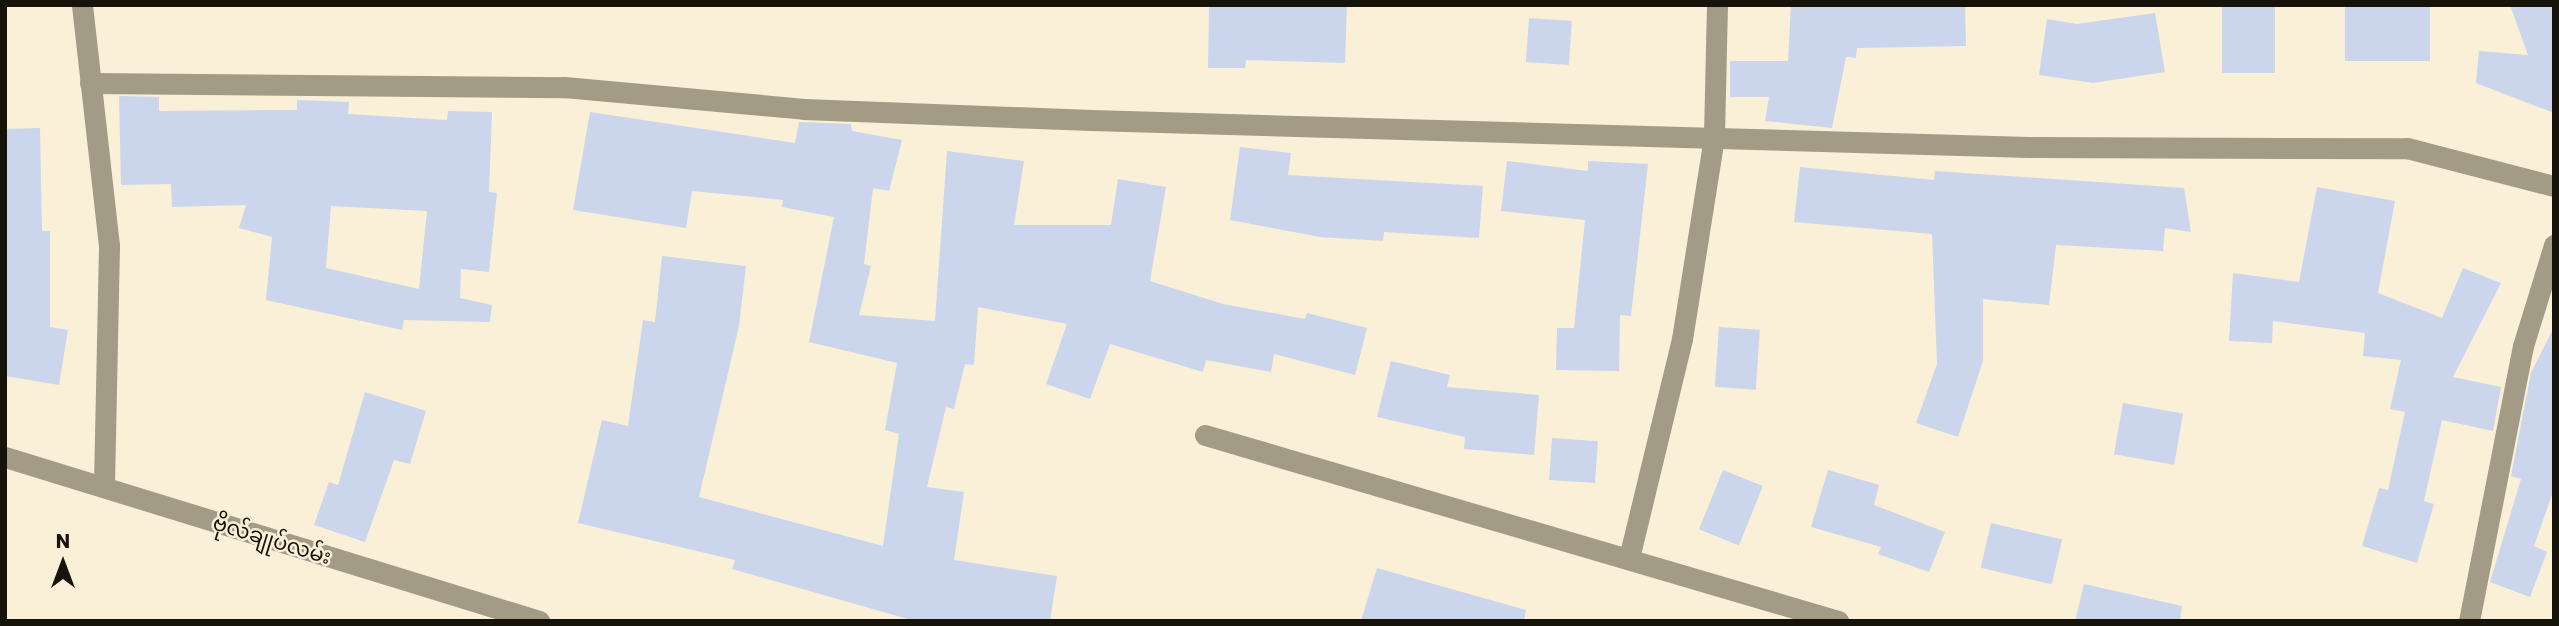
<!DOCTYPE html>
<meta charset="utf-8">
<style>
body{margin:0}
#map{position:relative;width:2559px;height:626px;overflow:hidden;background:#faf0d8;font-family:Poppins,"Noto Sans Myanmar",sans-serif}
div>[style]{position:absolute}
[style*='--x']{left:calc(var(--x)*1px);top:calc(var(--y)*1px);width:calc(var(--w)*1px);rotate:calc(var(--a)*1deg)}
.building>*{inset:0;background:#cbd5eb;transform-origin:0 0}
.minor>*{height:21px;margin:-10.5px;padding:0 10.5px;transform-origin:10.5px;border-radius:10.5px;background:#a49b86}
span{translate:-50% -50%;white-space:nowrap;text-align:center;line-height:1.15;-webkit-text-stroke:5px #faf0d8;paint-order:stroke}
.street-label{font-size:21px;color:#16130b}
.frame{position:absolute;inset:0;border:7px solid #16130b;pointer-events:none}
.north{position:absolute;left:28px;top:528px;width:70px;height:70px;-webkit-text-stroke:5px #faf0d8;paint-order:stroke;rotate:0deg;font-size:19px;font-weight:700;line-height:28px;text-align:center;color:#16130b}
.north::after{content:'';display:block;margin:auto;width:24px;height:32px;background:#16130b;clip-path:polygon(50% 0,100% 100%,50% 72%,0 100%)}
</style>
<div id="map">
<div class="building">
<i style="clip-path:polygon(1303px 5px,1347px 5px,1345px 63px,1246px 60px,1245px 68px,1208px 68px,1209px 6px)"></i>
<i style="clip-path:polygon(1791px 5px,1965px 5px,1966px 46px,1857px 48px,1856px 58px,1846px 57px,1832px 128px,1765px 121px,1769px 97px,1730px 97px,1730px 61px,1788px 61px)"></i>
<i style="left:2222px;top:5px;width:53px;height:68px"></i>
<i style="left:2345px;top:5px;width:85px;height:56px"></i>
<i style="clip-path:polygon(2510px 5px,2554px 5px,2554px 113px,2476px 83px,2479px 51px,2528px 55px)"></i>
<i style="clip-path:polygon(2155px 13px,2165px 72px,2093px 83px,2039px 75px,2047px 19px,2077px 24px)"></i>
<i style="left:1529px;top:18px;width:43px;height:44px;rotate:4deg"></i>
<i style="clip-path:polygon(evenodd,119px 96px,159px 97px,159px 111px,297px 110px,297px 100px,349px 102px,348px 114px,447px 120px,448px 111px,492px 112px,489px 192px,497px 193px,489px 272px,461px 269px,460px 298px,492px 305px,490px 322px,404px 320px,402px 330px,266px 300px,272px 237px,239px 228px,246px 205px,172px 207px,171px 184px,121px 185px,119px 96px,331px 206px,427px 211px,419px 289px,326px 268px,331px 206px)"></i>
<i style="clip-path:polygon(590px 112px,795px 143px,799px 122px,851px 124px,852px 131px,902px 140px,889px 191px,873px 188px,864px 264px,871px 266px,859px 315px,935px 321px,947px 151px,1024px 161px,1014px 225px,1111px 225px,1118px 179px,1166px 187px,1150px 281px,1223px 304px,1305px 319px,1307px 313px,1367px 328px,1355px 375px,1274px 354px,1271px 372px,1206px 360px,1203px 372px,1110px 344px,1090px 399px,1046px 384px,1067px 324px,978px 307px,974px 365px,965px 364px,954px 409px,946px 407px,927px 487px,964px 492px,954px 560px,1057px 576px,1050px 621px,915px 621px,732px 569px,735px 560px,578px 523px,602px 420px,628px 426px,643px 320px,655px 322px,662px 256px,746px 266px,739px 326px,699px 497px,883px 546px,899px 434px,885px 430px,897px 363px,809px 342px,834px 217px,782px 207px,783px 200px,692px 191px,686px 228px,573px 210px)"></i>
<i style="clip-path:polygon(40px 128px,42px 231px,50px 231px,50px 327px,68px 330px,59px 385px,5px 376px,5px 129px)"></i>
<i style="clip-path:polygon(1240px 147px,1291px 153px,1288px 175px,1483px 186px,1479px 238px,1384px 232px,1383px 241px,1320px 237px,1230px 220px)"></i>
<i style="clip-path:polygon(1507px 161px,1588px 171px,1588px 161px,1648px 164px,1631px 316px,1620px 315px,1619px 371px,1556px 370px,1557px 328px,1574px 328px,1585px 220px,1501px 211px)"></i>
<i style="clip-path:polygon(1800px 167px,1934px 180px,1935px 171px,2184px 188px,2191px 232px,2165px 228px,2163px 251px,2056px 245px,2049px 305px,1983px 299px,1983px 361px,1958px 437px,1916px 423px,1937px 364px,1932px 234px,1794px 222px)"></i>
<i style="clip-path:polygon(2317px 187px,2395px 201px,2378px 293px,2442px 318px,2463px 268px,2501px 283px,2453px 377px,2501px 387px,2493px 431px,2442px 420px,2424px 501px,2434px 504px,2417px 563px,2362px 546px,2379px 488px,2388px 490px,2405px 412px,2390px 409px,2401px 360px,2363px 356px,2365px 333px,2273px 321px,2272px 343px,2229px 341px,2233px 273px,2299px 282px)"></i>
<i style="left:1719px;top:327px;width:41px;height:60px;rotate:4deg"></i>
<i style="clip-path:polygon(2554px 327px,2554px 489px,2534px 546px,2547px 552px,2530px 597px,2490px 582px,2521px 479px,2511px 476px,2531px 373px)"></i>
<i style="clip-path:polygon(1391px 361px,1450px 375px,1447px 387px,1539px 395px,1534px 455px,1464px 449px,1465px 437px,1377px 417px)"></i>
<i style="clip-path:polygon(365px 392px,426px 411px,410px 464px,394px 460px,365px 542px,314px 525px,329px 482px,338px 485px)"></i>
<i style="left:2123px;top:403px;width:61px;height:52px;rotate:10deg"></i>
<i style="left:1552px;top:438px;width:46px;height:42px;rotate:4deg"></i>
<i style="left:1723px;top:470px;width:43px;height:64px;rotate:22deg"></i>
<i style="clip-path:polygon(1828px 470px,1879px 485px,1874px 505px,1945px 532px,1929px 572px,1878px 554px,1881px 547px,1811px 527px)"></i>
<i style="left:1991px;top:523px;width:73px;height:46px;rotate:13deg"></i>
<i style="clip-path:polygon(1377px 568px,1526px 610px,1524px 621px,1361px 621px)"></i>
<i style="clip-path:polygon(2084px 584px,2182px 606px,2180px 621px,2075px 621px)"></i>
</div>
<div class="minor">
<i style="--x:82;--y:5;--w:243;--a:83.6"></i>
<i style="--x:109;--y:246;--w:241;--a:91.2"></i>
<i style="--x:90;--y:83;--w:474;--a:0.5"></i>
<i style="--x:564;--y:87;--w:241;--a:5.2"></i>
<i style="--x:804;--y:109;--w:287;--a:2.2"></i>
<i style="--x:1091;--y:120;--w:938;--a:1.65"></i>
<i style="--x:2029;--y:147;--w:378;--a:0.2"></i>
<i style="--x:2407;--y:148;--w:152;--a:14.5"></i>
<i style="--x:1205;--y:435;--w:660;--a:16.37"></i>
<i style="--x:5;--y:457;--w:559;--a:17.07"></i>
<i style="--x:1629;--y:558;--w:225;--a:-76.4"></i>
<i style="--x:1682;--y:339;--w:206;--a:-81"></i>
<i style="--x:1714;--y:136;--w:131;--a:-88.7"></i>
<i style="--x:2469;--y:621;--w:280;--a:-78.9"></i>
<i style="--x:2523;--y:346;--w:106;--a:-72.9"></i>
</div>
<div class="street-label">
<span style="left:272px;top:540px;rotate:17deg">ဗိုလ်ချုပ်လမ်း</span>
</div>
<div class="frame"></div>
<div class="north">N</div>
</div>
